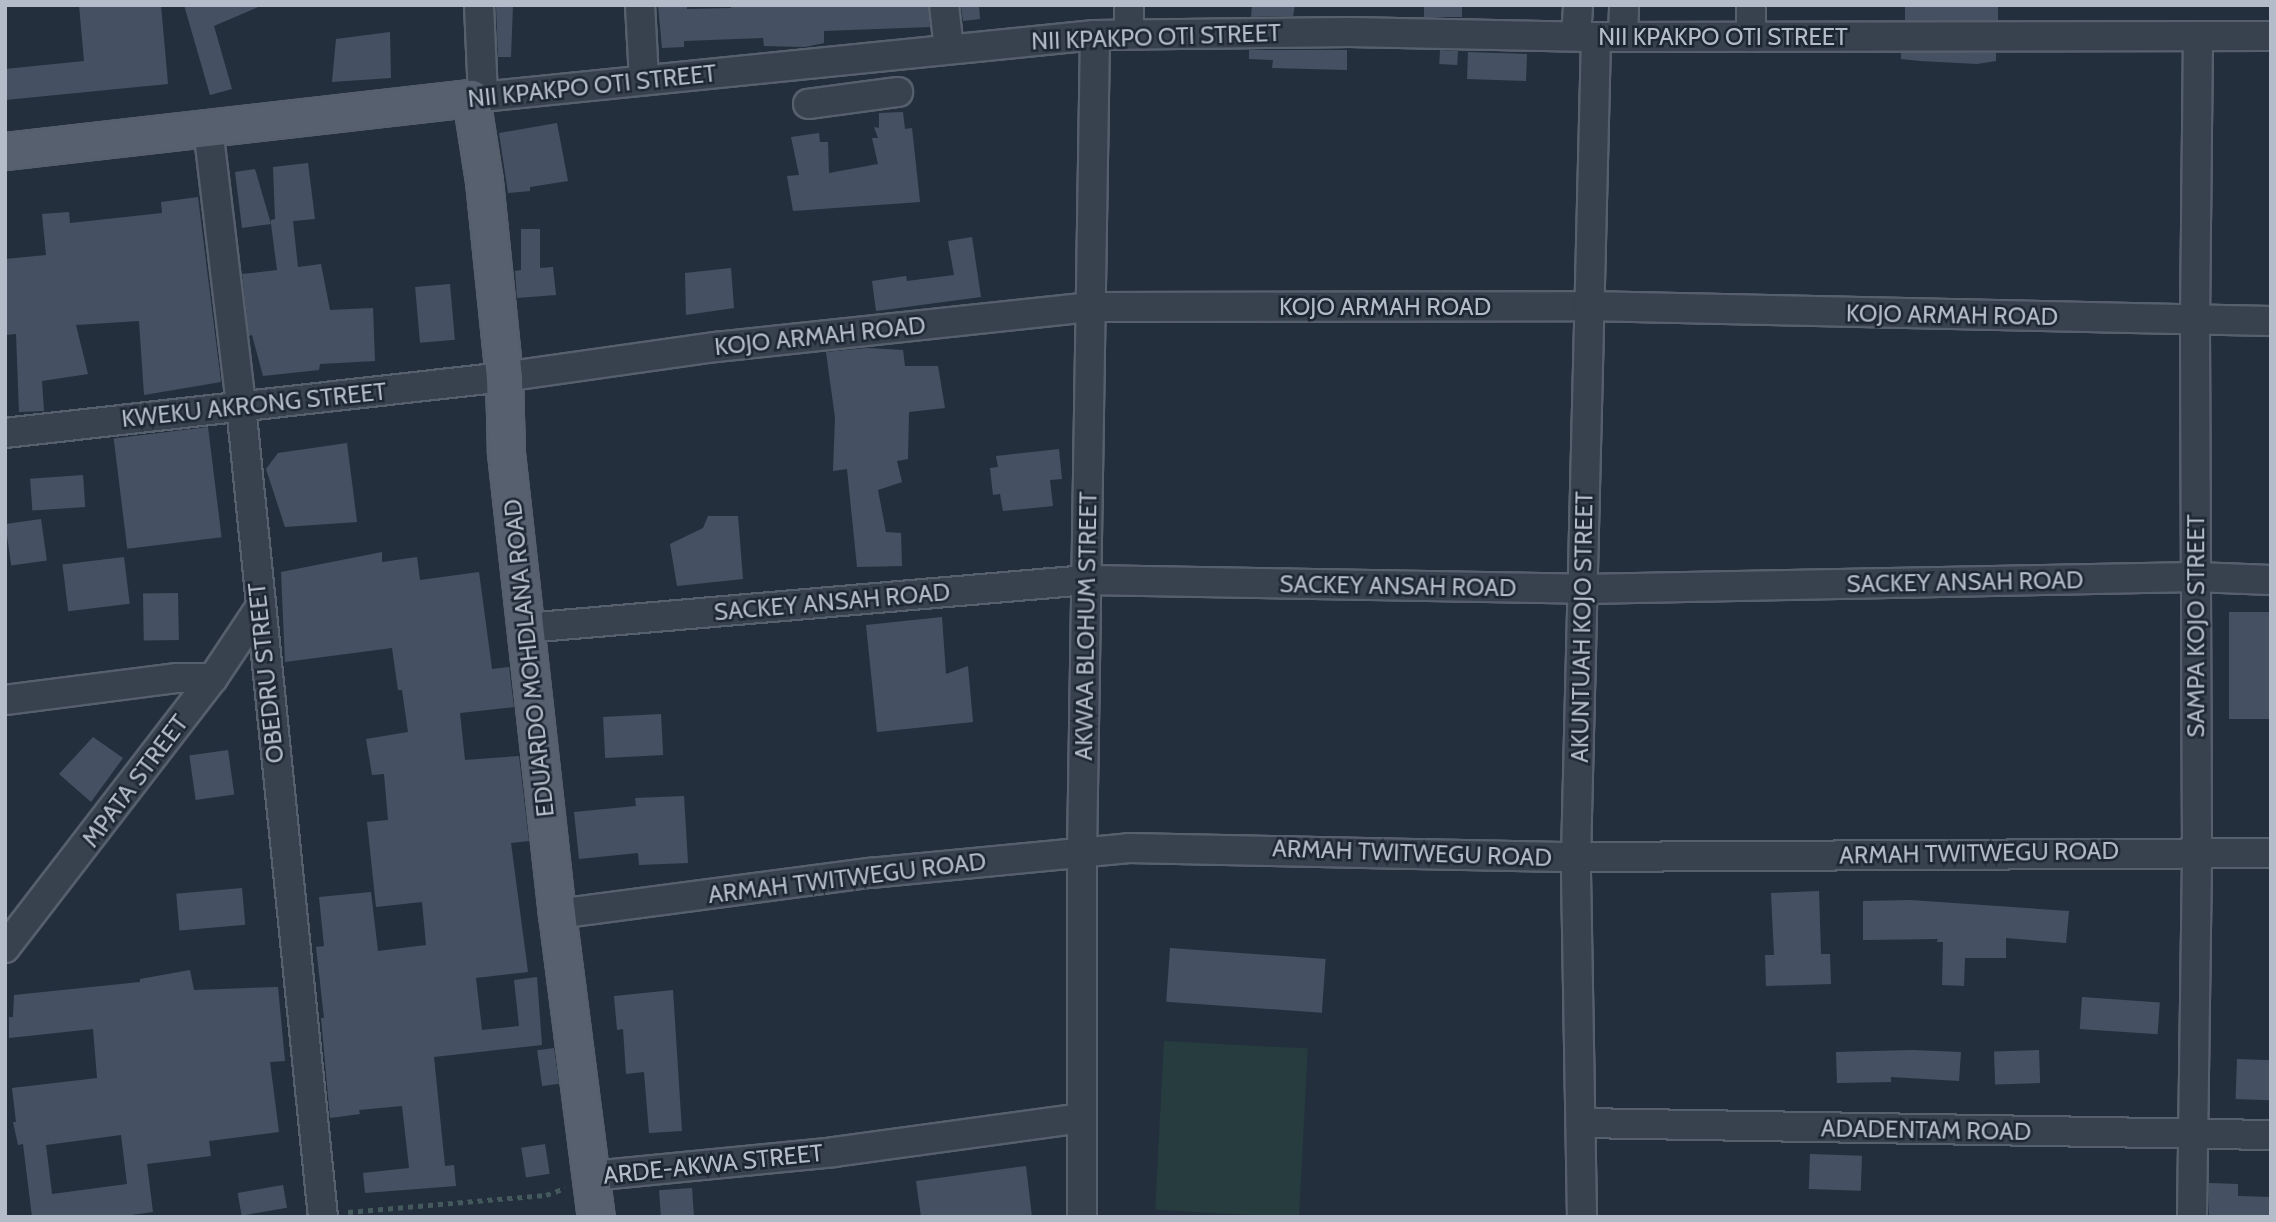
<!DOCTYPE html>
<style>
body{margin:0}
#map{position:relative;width:2276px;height:1222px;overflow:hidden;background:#242f3e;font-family:Cabin,sans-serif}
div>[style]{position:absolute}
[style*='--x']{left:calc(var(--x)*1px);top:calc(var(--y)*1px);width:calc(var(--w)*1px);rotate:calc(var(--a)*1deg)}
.green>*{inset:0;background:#263c3f;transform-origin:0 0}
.building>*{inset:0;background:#455162;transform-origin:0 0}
.path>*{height:4.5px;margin-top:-2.25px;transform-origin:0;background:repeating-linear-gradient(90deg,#44595c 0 5px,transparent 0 10px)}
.roads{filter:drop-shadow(2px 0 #565f6c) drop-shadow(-2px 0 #565f6c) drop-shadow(0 2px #565f6c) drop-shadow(0 -2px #565f6c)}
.minor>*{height:28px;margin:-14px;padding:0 14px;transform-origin:14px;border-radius:14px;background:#38414e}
.major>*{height:35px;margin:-17.5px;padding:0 17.5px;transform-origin:17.5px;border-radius:17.5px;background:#56606e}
span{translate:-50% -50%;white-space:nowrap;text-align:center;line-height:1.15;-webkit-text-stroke:5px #1d2633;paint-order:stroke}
.street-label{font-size:24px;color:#b4bcc9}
.frame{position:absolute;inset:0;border:7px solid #b4bcc9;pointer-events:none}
</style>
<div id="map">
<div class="green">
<i style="left:1164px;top:1041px;width:144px;height:169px;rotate:3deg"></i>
</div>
<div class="building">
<i style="clip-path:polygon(79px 5px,161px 5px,168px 84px,5px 100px,5px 69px,84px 61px)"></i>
<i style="clip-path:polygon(184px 5px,263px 5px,214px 26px,232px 89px,210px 95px)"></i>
<i style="clip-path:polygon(496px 5px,513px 5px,511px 57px,498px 57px)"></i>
<i style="clip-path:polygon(658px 5px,687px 5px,687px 9px,731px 8px,731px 5px,928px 5px,930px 27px,824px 31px,824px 43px,805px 47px,764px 46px,763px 38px,684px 41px,684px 47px,662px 48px)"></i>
<i style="clip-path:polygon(961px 5px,979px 5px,980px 19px,963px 21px)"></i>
<i style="clip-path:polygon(1252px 5px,1295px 5px,1293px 16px,1251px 17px)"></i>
<i style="left:1424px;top:5px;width:38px;height:12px"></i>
<i style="left:1905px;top:5px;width:93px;height:15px"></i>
<i style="clip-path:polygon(390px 32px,391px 78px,332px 82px,336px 39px)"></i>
<i style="clip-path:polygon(1249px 50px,1347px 50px,1347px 70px,1272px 68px,1273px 60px,1249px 59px)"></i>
<i style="left:1440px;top:50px;width:18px;height:14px;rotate:3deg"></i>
<i style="left:1468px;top:52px;width:59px;height:27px;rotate:2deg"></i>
<i style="clip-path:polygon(1901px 53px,1996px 53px,1996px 61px,1977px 64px,1920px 61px,1901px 59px)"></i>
<i style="clip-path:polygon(903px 112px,905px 129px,912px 128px,920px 202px,793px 211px,787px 176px,799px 175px,791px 137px,819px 133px,820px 142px,828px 142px,829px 173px,878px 164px,872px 138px,878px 138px,874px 127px,879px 128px,879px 113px)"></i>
<i style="clip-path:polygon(557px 123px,568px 181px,530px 187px,530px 191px,508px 193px,499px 133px)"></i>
<i style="clip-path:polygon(308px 163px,315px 219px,293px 221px,298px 267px,321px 264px,330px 310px,373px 308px,375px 361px,320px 364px,319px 370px,263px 376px,252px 335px,249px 336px,242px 274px,277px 270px,271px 224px,242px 228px,235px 172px,255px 169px,271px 224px,271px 220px,275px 219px,273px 167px)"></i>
<i style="clip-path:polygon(198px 197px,221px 382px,144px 395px,139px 321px,76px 325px,88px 374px,42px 381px,44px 411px,19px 412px,16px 334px,5px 335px,5px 259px,46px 255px,42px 214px,69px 212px,70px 223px,162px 213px,161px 202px)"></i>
<i style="clip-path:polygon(521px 229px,540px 229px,540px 268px,553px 267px,556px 295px,517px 298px,515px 271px,521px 270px)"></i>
<i style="clip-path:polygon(972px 237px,981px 297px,876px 311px,872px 281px,906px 276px,907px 281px,954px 275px,948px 241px)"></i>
<i style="clip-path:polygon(731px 268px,734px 308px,686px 315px,685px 273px)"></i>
<i style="left:450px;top:284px;width:56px;height:35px;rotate:85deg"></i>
<i style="clip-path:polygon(867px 348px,903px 350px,905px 366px,938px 366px,945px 408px,909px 412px,908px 459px,897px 461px,902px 482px,878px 490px,886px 532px,901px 533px,902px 566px,857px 567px,847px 469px,833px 471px,835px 418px,826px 352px)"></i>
<i style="left:208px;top:427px;width:111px;height:95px;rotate:83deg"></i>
<i style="clip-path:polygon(347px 443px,357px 522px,285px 527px,266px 469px,278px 453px)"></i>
<i style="clip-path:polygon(1059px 449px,1062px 479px,1050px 480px,1053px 506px,1003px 511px,1000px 494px,993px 495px,990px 468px,998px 467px,996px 456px)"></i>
<i style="left:83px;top:475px;width:32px;height:53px;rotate:86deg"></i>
<i style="clip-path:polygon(708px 516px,738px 516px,743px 579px,677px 586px,670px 544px,703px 528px)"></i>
<i style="left:41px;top:519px;width:42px;height:36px;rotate:82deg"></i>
<i style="clip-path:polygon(382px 552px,382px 562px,417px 557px,420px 580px,479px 572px,492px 669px,509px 667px,514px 707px,460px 713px,465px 760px,519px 756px,529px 841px,511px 843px,528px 972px,476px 978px,482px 1030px,519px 1026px,514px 980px,537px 977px,542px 1045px,434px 1057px,445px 1166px,454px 1165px,456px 1186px,365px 1193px,363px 1173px,409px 1168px,402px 1106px,359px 1110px,360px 1114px,330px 1118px,321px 1018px,324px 1018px,316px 947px,324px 946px,319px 897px,371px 892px,378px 951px,426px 945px,422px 902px,376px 907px,367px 822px,388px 820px,384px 774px,372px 775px,366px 739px,408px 732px,402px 690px,398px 690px,392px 648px,285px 662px,281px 572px)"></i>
<i style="left:124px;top:557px;width:47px;height:62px;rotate:83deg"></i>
<i style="left:178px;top:593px;width:47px;height:35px;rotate:89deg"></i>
<i style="left:2229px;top:612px;width:42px;height:107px"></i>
<i style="clip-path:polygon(942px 617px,946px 674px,968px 666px,973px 722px,877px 732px,866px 625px)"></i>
<i style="left:661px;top:714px;width:41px;height:58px;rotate:87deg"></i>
<i style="clip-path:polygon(93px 737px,123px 758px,91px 802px,59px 774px)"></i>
<i style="left:228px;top:750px;width:45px;height:39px;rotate:82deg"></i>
<i style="clip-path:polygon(684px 796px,688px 863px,639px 865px,638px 853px,579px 859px,574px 812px,636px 806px,635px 798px)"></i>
<i style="left:242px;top:888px;width:37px;height:66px;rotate:85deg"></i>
<i style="clip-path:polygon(1819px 891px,1821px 954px,1830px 954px,1831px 984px,1766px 986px,1765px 955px,1774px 955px,1771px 893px)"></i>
<i style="clip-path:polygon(1910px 900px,2069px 911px,2066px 943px,2006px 938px,2006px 958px,1965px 958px,1964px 986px,1942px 985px,1943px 942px,1937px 942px,1938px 939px,1863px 940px,1863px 901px)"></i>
<i style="left:1170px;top:948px;width:156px;height:54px;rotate:4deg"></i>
<i style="clip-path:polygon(evenodd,190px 970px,194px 990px,278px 987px,285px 1061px,270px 1062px,279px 1132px,209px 1141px,211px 1156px,147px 1164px,153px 1212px,117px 1217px,32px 1217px,23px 1144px,18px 1145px,13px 1122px,16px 1122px,12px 1088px,97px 1078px,93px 1029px,9px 1038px,9px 1017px,13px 1017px,14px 995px,140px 982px,140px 979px,190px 970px,121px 1135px,127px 1184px,52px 1194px,46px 1145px,121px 1135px)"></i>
<i style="clip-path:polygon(673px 990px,682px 1131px,649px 1133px,644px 1072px,626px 1074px,623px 1029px,617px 1030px,614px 996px)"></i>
<i style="left:2082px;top:997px;width:78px;height:32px;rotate:4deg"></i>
<i style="left:554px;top:1048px;width:36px;height:17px;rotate:82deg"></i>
<i style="clip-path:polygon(1912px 1050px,1961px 1052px,1959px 1081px,1891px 1077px,1891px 1082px,1837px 1083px,1836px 1052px)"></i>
<i style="left:2039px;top:1050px;width:33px;height:45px;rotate:88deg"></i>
<i style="left:2237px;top:1059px;width:34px;height:40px;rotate:2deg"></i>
<i style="left:545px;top:1144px;width:30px;height:24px;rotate:81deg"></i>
<i style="left:1810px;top:1154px;width:52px;height:35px;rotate:2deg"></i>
<i style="clip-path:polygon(1026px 1166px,1032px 1217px,921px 1217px,916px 1181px)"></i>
<i style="clip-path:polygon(2209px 1183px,2238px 1184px,2238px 1196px,2271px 1197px,2271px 1217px,2209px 1217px)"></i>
<i style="left:283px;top:1185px;width:23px;height:46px;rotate:80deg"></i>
<i style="left:692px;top:1188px;width:29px;height:33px;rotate:86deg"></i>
</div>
<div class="path">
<i style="--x:348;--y:1212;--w:199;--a:-4.9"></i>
<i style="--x:546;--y:1195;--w:20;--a:-20"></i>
</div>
<div class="roads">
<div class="minor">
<i style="--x:479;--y:5;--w:91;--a:87.5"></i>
<i style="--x:640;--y:5;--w:73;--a:86.9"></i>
<i style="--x:944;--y:5;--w:44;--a:83.5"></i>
<i style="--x:1129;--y:5;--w:29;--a:90"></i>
<i style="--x:1576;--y:36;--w:31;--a:-86"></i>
<i style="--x:1623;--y:37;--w:32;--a:-88"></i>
<i style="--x:1751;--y:37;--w:32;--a:-90"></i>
<i style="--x:471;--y:98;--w:627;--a:-5.77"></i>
<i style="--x:1095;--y:35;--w:255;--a:-0.7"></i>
<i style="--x:1350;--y:32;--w:246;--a:1.2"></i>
<i style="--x:1596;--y:37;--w:675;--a:-0.08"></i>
<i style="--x:808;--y:104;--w:91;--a:-7.6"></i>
<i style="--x:208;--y:128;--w:280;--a:83.2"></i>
<i style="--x:241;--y:406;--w:815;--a:84.23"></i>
<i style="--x:5;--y:433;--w:502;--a:-6.4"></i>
<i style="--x:504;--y:377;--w:214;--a:-8.1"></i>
<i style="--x:716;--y:347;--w:378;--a:-6.1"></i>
<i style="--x:1092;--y:307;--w:495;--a:-0.1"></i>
<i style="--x:1587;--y:306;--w:684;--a:1.26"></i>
<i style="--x:526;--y:628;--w:563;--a:-4.89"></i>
<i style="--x:1087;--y:580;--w:497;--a:1"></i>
<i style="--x:1584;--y:589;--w:612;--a:-1.12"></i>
<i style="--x:2196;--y:577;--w:75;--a:2.3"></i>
<i style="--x:5;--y:700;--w:172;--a:-7.3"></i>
<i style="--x:176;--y:678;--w:37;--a:0"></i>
<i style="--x:557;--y:914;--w:316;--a:-7.5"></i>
<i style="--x:870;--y:873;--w:260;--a:-5.5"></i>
<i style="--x:1129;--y:848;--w:447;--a:1.2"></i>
<i style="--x:1576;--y:857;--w:695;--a:-0.33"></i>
<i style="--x:5;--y:948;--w:341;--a:-52.4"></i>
<i style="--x:213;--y:678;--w:83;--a:-56.3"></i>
<i style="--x:1582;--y:1123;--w:689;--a:1"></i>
<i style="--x:591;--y:1176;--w:244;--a:-5.6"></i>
<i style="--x:834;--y:1152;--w:250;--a:-7.8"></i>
<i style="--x:1082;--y:1217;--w:364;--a:-90"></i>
<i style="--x:1082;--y:853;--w:818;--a:-89.09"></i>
<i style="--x:1582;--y:1217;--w:360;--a:-91"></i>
<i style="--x:1576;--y:857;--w:820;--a:-88.6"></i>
<i style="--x:2192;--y:1217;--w:366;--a:-89.2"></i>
<i style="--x:2197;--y:851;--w:530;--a:-90.22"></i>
<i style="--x:2195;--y:321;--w:285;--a:-89.4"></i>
</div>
<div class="major">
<i style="--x:5;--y:151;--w:469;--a:-6.5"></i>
<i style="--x:471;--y:98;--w:84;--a:81.1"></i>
<i style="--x:484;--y:181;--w:197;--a:84.2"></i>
<i style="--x:504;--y:377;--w:76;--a:88.5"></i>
<i style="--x:506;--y:453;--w:464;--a:83.7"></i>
<i style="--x:557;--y:914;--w:305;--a:82.7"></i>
</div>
</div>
<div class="street-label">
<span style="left:1156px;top:37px;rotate:-2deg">NII KPAKPO OTI STREET</span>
<span style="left:1723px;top:37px">NII KPAKPO OTI STREET</span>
<span style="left:592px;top:86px;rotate:-6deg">NII KPAKPO OTI STREET</span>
<span style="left:1385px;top:307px">KOJO ARMAH ROAD</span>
<span style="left:1952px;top:315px;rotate:1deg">KOJO ARMAH ROAD</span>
<span style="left:820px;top:336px;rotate:-6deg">KOJO ARMAH ROAD</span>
<span style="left:254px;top:405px;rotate:-6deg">KWEKU AKRONG STREET</span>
<span style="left:1965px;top:582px;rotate:-1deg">SACKEY ANSAH ROAD</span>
<span style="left:1398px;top:586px;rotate:1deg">SACKEY ANSAH ROAD</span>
<span style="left:832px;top:602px;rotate:-5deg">SACKEY ANSAH ROAD</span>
<span style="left:1086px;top:626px;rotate:-89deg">AKWAA BLOHUM STREET</span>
<span style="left:2196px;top:626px;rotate:-90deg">SAMPA KOJO STREET</span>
<span style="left:1582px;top:627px;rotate:-89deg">AKUNTUAH KOJO STREET</span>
<span style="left:529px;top:658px;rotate:-96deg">EDUARDO MOHDLANA ROAD</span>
<span style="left:266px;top:673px;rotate:-96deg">OBEDRU STREET</span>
<span style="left:135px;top:781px;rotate:-53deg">MPATA STREET</span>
<span style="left:1412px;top:853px;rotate:2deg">ARMAH TWITWEGU ROAD</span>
<span style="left:1979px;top:853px;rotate:-1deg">ARMAH TWITWEGU ROAD</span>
<span style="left:847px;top:878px;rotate:-7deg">ARMAH TWITWEGU ROAD</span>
<span style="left:1926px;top:1130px;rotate:1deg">ADADENTAM ROAD</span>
<span style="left:713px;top:1164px;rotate:-6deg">ARDE-AKWA STREET</span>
</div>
<div class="frame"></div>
</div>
